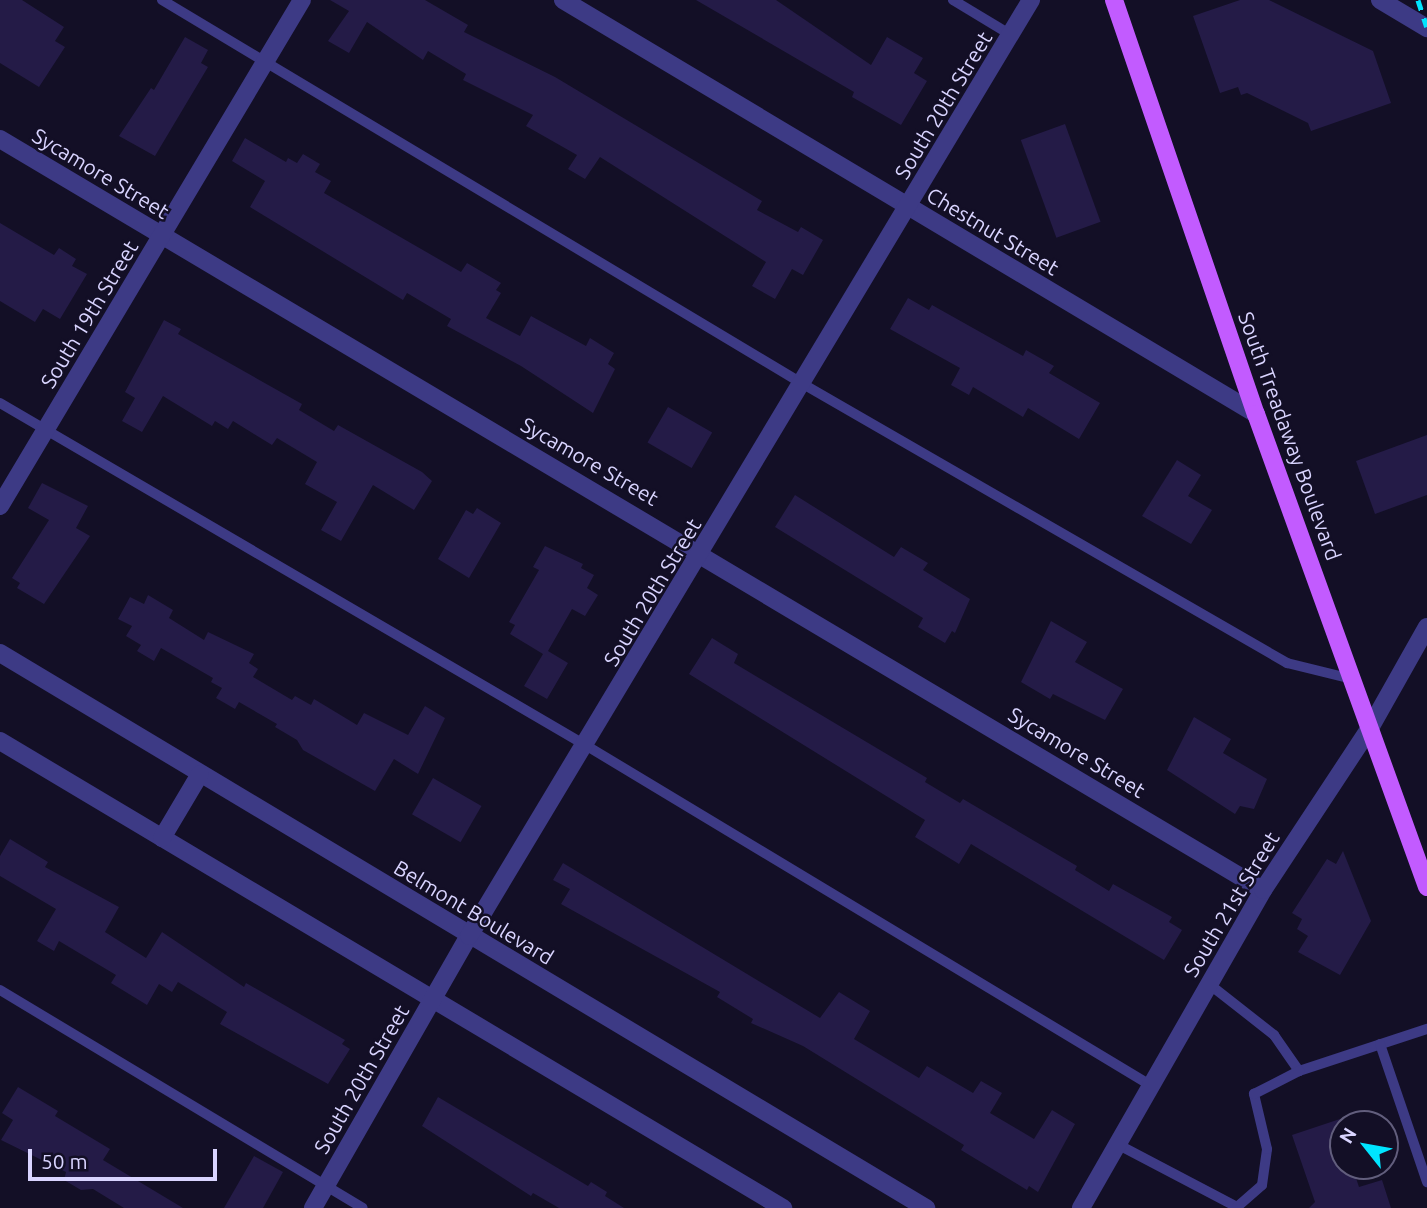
<!DOCTYPE html>
<style>
body{margin:0}
#map{position:relative;width:1427px;height:1208px;overflow:hidden;background:#130f26;font-family:Ubuntu,sans-serif}
div>[style]{position:absolute}
[style*='--x']{left:calc(var(--x)*1px);top:calc(var(--y)*1px);width:calc(var(--w)*1px);rotate:calc(var(--a)*1deg)}
.building>*{inset:0;background:#241b47;transform-origin:0 0}
.service>*{height:10px;margin:-5px;padding:0 5px;transform-origin:5px;border-radius:5px;background:#3d3a85}
.minor>*{height:18px;margin:-9px;padding:0 9px;transform-origin:9px;border-radius:9px;background:#3d3a85}
.tertiary>*{height:18px;margin:-9px;padding:0 9px;transform-origin:9px;border-radius:9px;background:#3d3a85}
.primary>*{height:18px;margin:-9px;padding:0 9px;transform-origin:9px;border-radius:9px;background:#c25bff}
.rail>*{height:5px;margin-top:-2.5px;transform-origin:0;background:repeating-linear-gradient(90deg,#00e5ff 0 10px,transparent 0 19px)}
span{translate:-50% -50%;white-space:nowrap;text-align:center;line-height:1.15;-webkit-text-stroke:5px #130f26;paint-order:stroke}
.street-label{font-size:21px;color:#d9d4ff}
.north{position:absolute;left:1329px;top:1110px;width:70px;height:70px;box-sizing:border-box;background:#130f26;border:2px solid #625e7d;border-radius:50%;rotate:301deg;font-size:19px;font-weight:700;line-height:28px;text-align:center;color:#d9d4ff}
.north::after{content:'';display:block;margin:auto;width:24px;height:32px;background:#00e5ff;clip-path:polygon(50% 0,100% 100%,50% 72%,0 100%)}
.scale{position:absolute;left:28px;top:1149px;width:189px;height:32px;box-sizing:border-box;border:4px solid #d9d4ff;border-top:0;padding-left:9px;font-size:21px;line-height:24px;white-space:nowrap;color:#d9d4ff;-webkit-text-stroke:5px #130f26;paint-order:stroke}
</style>
<div id="map">
<div class="building">
<i style="clip-path:polygon(0 0,22px 0,64px 27px,55px 41px,65px 47px,39px 87px,0 63px)"></i>
<i style="clip-path:polygon(330px 0,425px 0,468px 25px,464px 32px,555px 77px,762px 201px,757px 210px,798px 232px,801px 227px,823px 240px,803px 275px,792px 269px,775px 299px,752px 286px,766px 262px,600px 157px,585px 179px,568px 169px,577px 155px,526px 126px,533px 115px,463px 80px,466px 74px,428px 51px,423px 60px,367px 22px,349px 53px,328px 41px,349px 11px)"></i>
<i style="clip-path:polygon(696px 0,776px 0,871px 65px,887px 37px,923px 58px,914px 73px,927px 81px,901px 125px,852px 97px,854px 92px)"></i>
<i style="clip-path:polygon(1240px 0,1269px 0,1373px 51px,1391px 103px,1311px 131px,1308px 123px,1247px 93px,1241px 95px,1238px 87px,1220px 93px,1193px 16px)"></i>
<i style="clip-path:polygon(185px 37px,208px 50px,201px 63px,208px 67px,155px 156px,119px 136px,151px 88px,154px 90px)"></i>
<i style="left:1065px;top:124px;width:104px;height:47px;rotate:70deg"></i>
<i style="clip-path:polygon(245px 138px,286px 162px,288px 158px,297px 163px,303px 154px,320px 164px,315px 172px,331px 181px,324px 193px,461px 272px,467px 263px,501px 283px,496px 290px,501px 293px,486px 318px,520px 336px,531px 316px,586px 346px,590px 338px,614px 353px,608px 364px,615px 369px,593px 413px,521px 366px,447px 326px,451px 319px,407px 293px,403px 300px,250px 207px,265px 181px,232px 161px)"></i>
<i style="clip-path:polygon(0 223px,54px 255px,59px 248px,76px 259px,72px 266px,87px 274px,60px 319px,43px 309px,35px 322px,0 301px)"></i>
<i style="clip-path:polygon(908px 298px,929px 310px,932px 305px,1023px 356px,1026px 350px,1054px 366px,1049px 373px,1100px 403px,1079px 439px,1028px 408px,1023px 417px,973px 387px,969px 395px,951px 385px,960px 368px,890px 329px)"></i>
<i style="clip-path:polygon(164px 320px,181px 329px,178px 334px,302px 404px,299px 410px,334px 431px,338px 425px,422px 472px,432px 481px,414px 510px,373px 485px,341px 541px,321px 530px,337px 502px,305px 484px,317px 462px,277px 438px,272px 445px,233px 421px,228px 429px,215px 421px,212px 426px,163px 396px,142px 432px,122px 421px,135px 398px,125px 392px)"></i>
<i style="left:668px;top:407px;width:51px;height:41px;rotate:30deg"></i>
<i style="clip-path:polygon(1427px 435px,1427px 495px,1375px 514px,1356px 461px)"></i>
<i style="clip-path:polygon(1177px 460px,1201px 475px,1188px 496px,1212px 510px,1191px 544px,1142px 516px)"></i>
<i style="clip-path:polygon(42px 483px,88px 506px,76px 528px,90px 536px,44px 604px,17px 588px,20px 583px,12px 578px,49px 520px,28px 508px)"></i>
<i style="clip-path:polygon(795px 495px,894px 557px,901px 547px,928px 563px,923px 570px,970px 599px,955px 633px,952px 631px,945px 643px,918px 627px,923px 618px,775px 527px)"></i>
<i style="clip-path:polygon(477px 508px,501px 523px,469px 578px,438px 559px,466px 510px,473px 514px)"></i>
<i style="clip-path:polygon(545px 546px,583px 564px,581px 568px,594px 575px,587px 588px,598px 595px,585px 616px,572px 609px,548px 651px,568px 663px,547px 699px,524px 686px,543px 654px,510px 634px,515px 625px,509px 622px,539px 570px,533px 567px)"></i>
<i style="clip-path:polygon(148px 595px,173px 610px,169px 618px,204px 640px,208px 632px,254px 654px,249px 663px,258px 669px,253px 677px,292px 700px,295px 696px,311px 705px,314px 699px,357px 725px,364px 713px,408px 735px,425px 706px,445px 718px,418px 774px,394px 759px,375px 791px,303px 750px,297px 740px,275px 727px,277px 724px,239px 702px,235px 709px,216px 698px,222px 688px,211px 682px,213px 678px,161px 648px,154px 661px,137px 651px,141px 645px,126px 636px,132px 626px,118px 619px,130px 597px,144px 604px)"></i>
<i style="clip-path:polygon(1051px 621px,1087px 642px,1075px 662px,1123px 689px,1105px 720px,1053px 694px,1050px 699px,1021px 682px)"></i>
<i style="clip-path:polygon(712px 638px,738px 654px,734px 663px,927px 778px,925px 782px,960px 803px,963px 799px,1077px 866px,1075px 870px,1109px 891px,1113px 884px,1172px 917px,1169px 922px,1182px 930px,1164px 960px,971px 844px,959px 864px,915px 837px,925px 820px,689px 674px)"></i>
<i style="clip-path:polygon(1194px 717px,1231px 739px,1223px 753px,1267px 779px,1254px 809px,1240px 806px,1235px 814px,1167px 770px)"></i>
<i style="left:433px;top:778px;width:56px;height:42px;rotate:30deg"></i>
<i style="clip-path:polygon(10px 839px,48px 862px,45px 867px,119px 907px,105px 932px,146px 958px,162px 932px,244px 987px,246px 983px,345px 1040px,342px 1044px,350px 1049px,328px 1084px,220px 1024px,227px 1012px,178px 982px,172px 992px,159px 984px,147px 1005px,111px 983px,116px 975px,59px 941px,54px 951px,37px 941px,56px 909px,0 876px,0 856px)"></i>
<i style="clip-path:polygon(1343px 851px,1371px 921px,1340px 975px,1298px 952px,1308px 936px,1297px 929px,1302px 919px,1292px 913px,1327px 859px,1336px 864px)"></i>
<i style="clip-path:polygon(563px 863px,820px 1018px,839px 992px,870px 1011px,854px 1039px,919px 1078px,927px 1066px,973px 1093px,981px 1081px,1002px 1093px,990px 1113px,1034px 1139px,1052px 1110px,1075px 1124px,1038px 1192px,1029px 1186px,1027px 1190px,961px 1150px,964px 1145px,803px 1046px,751px 1023px,753px 1019px,717px 997px,720px 992px,561px 904px,570px 889px,553px 880px)"></i>
<i style="clip-path:polygon(18px 1087px,58px 1111px,55px 1116px,110px 1149px,103px 1160px,183px 1208px,124px 1208px,93px 1189px,81px 1190px,64px 1180px,66px 1172px,1px 1140px,13px 1120px,2px 1113px)"></i>
<i style="clip-path:polygon(438px 1097px,588px 1186px,591px 1182px,607px 1192px,605px 1196px,624px 1208px,559px 1208px,533px 1193px,531px 1196px,422px 1126px)"></i>
<i style="clip-path:polygon(1343px 1118px,1343px 1166px,1352px 1166px,1359px 1187px,1382px 1180px,1391px 1208px,1309px 1208px,1315px 1202px,1292px 1135px)"></i>
<i style="clip-path:polygon(254px 1156px,283px 1172px,263px 1208px,224px 1208px)"></i>
</div>
<div class="service">
<i style="--x:162;--y:0;--w:747;--a:30.92"></i>
<i style="--x:803;--y:384;--w:559;--a:29.96"></i>
<i style="--x:1287;--y:663;--w:67;--a:13.8"></i>
<i style="--x:953;--y:0;--w:68;--a:31.1"></i>
<i style="--x:0;--y:403;--w:680;--a:30.3"></i>
<i style="--x:587;--y:746;--w:657;--a:31.05"></i>
<i style="--x:1209;--y:984;--w:83;--a:38.1"></i>
<i style="--x:1274;--y:1035;--w:44;--a:55.2"></i>
<i style="--x:1299;--y:1071;--w:135;--a:-18.2"></i>
<i style="--x:0;--y:990;--w:423;--a:31"></i>
<i style="--x:1380;--y:1044;--w:146;--a:71.2"></i>
<i style="--x:1117;--y:1144;--w:136;--a:27.7"></i>
<i style="--x:1237;--y:1207;--w:33;--a:-41"></i>
<i style="--x:1262;--y:1185;--w:36;--a:-82"></i>
<i style="--x:1267;--y:1149;--w:57;--a:-103.3"></i>
<i style="--x:1254;--y:1094;--w:51;--a:-27.1"></i>
</div>
<div class="minor">
<i style="--x:563;--y:0;--w:807;--a:30.85"></i>
<i style="--x:1380;--y:0;--w:55;--a:30.8"></i>
<i style="--x:0;--y:139;--w:1469;--a:30.74"></i>
<i style="--x:0;--y:506;--w:589;--a:-59.17"></i>
<i style="--x:0;--y:653;--w:1080;--a:30.94"></i>
<i style="--x:0;--y:741;--w:912;--a:30.81"></i>
<i style="--x:162;--y:838;--w:74;--a:-59.3"></i>
<i style="--x:1081;--y:1208;--w:366;--a:-60.2"></i>
<i style="--x:1263;--y:890;--w:194;--a:-56.6"></i>
<i style="--x:1370;--y:728;--w:116;--a:-60.6"></i>
</div>
<div class="tertiary">
<i style="--x:313;--y:1208;--w:314;--a:-60.2"></i>
<i style="--x:469;--y:936;--w:1092;--a:-59.02"></i>
</div>
<div class="primary">
<i style="--x:1114;--y:0;--w:438;--a:71.1"></i>
<i style="--x:1256;--y:414;--w:503;--a:70.12"></i>
</div>
<div class="rail">
<i style="--x:1418;--y:0;--w:28;--a:72"></i>
</div>
<div class="street-label">
<span style="left:943px;top:105px;rotate:-59deg">South 20th Street</span>
<span style="left:101px;top:173px;rotate:31deg">Sycamore Street</span>
<span style="left:993px;top:231px;rotate:31deg">Chestnut Street</span>
<span style="left:89px;top:314px;rotate:-59deg">South 19th Street</span>
<span style="left:1290px;top:436px;rotate:70deg">South Treadaway Boulevard</span>
<span style="left:590px;top:461px;rotate:30deg">Sycamore Street</span>
<span style="left:652px;top:592px;rotate:-59deg">South 20th Street</span>
<span style="left:1077px;top:752px;rotate:31deg">Sycamore Street</span>
<span style="left:1231px;top:904px;rotate:-59deg">South 21st Street</span>
<span style="left:474px;top:912px;rotate:31deg">Belmont Boulevard</span>
<span style="left:361px;top:1079px;rotate:-60deg">South 20th Street</span>
</div>
<div class="north">N</div>
<div class="scale">50 m</div>
</div>
